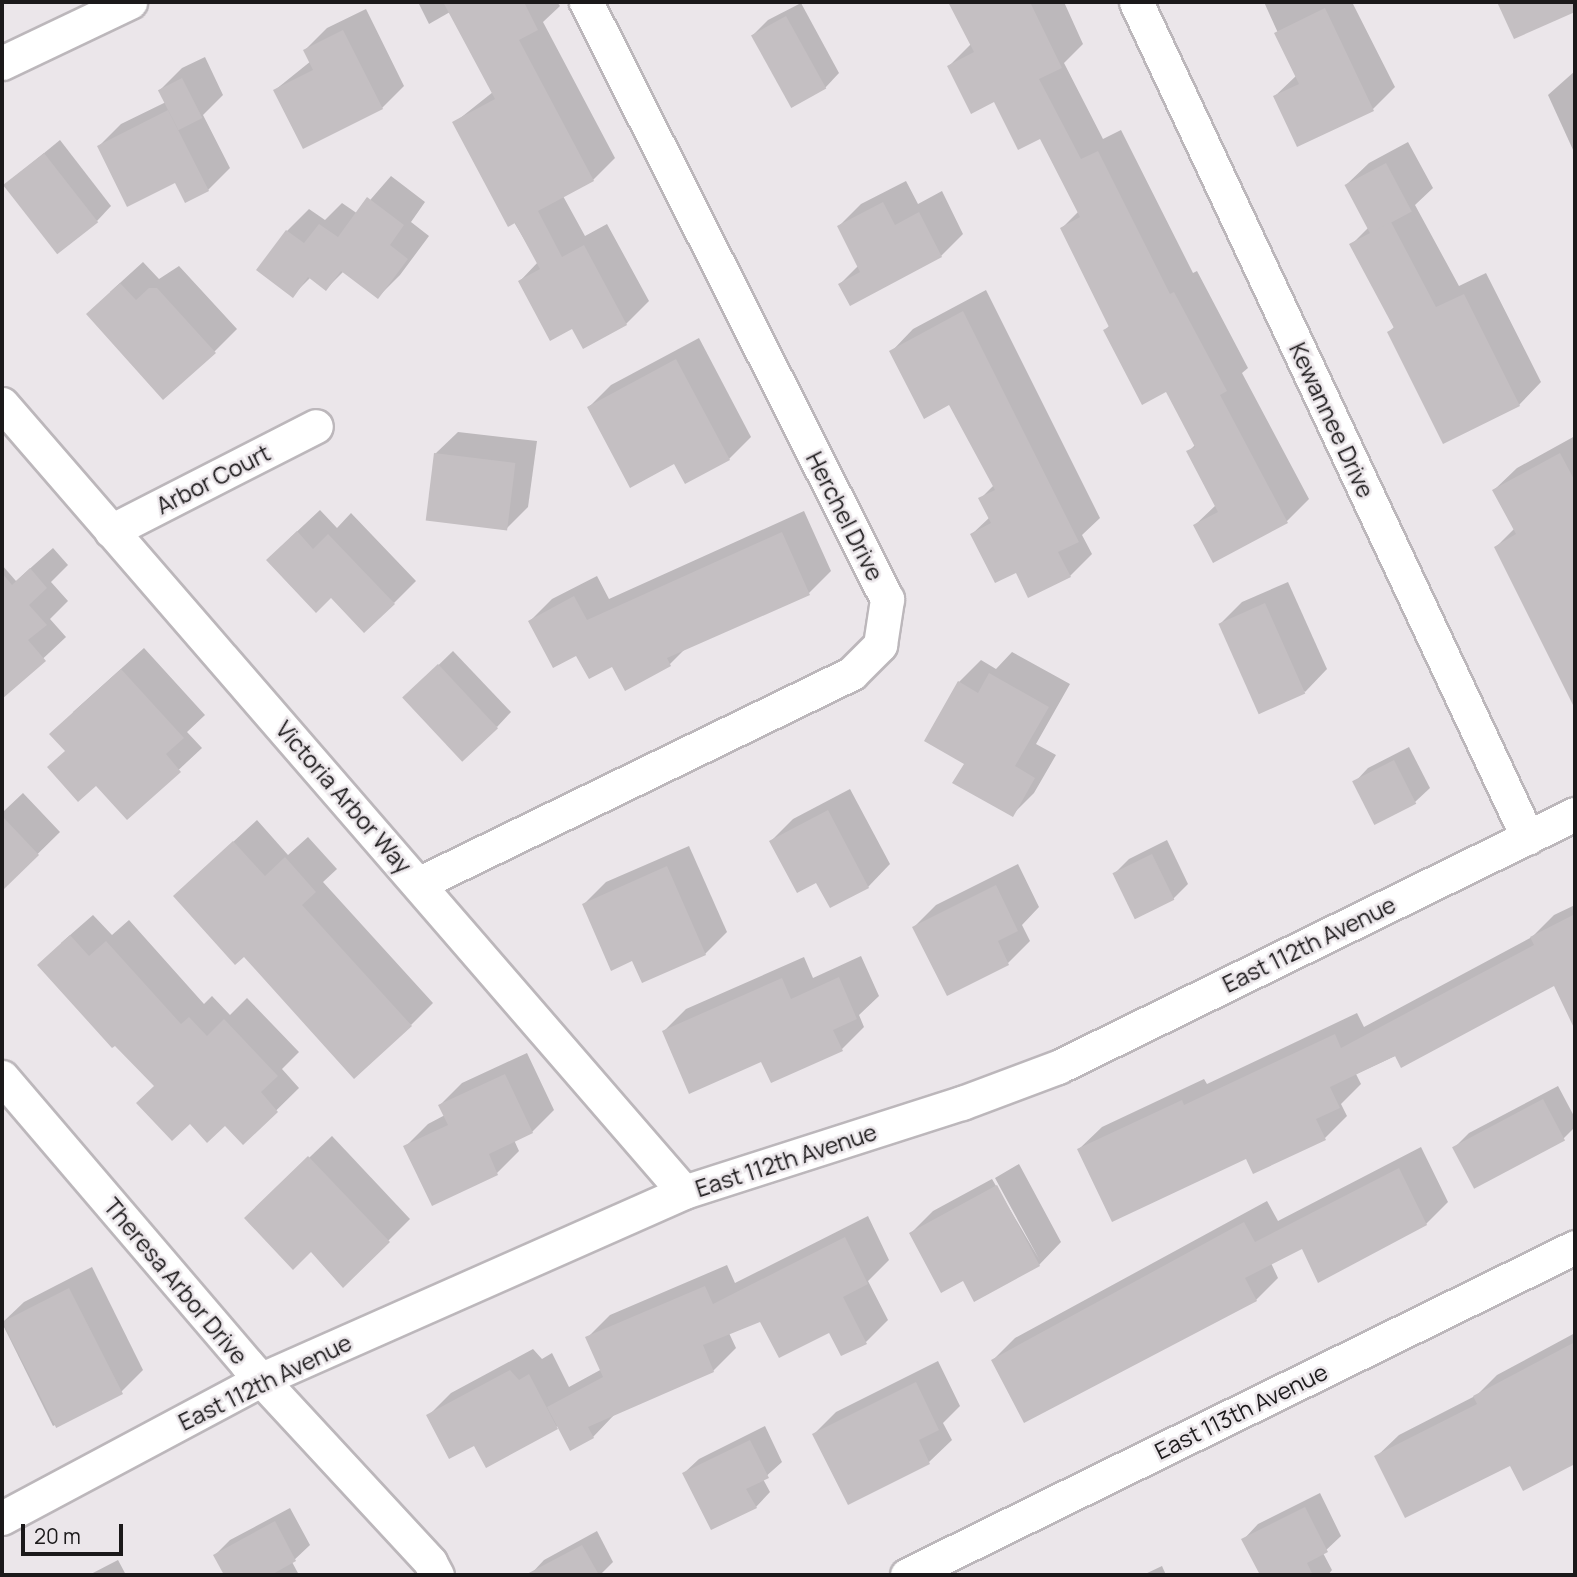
<!DOCTYPE html>
<style>
body{margin:0}
#map{position:relative;width:1577px;height:1577px;overflow:hidden;background:#ebe6ea;font-family:Manrope,sans-serif}
div>[style]{position:absolute}
[style*='--x']{left:calc(var(--x)*1px);top:calc(var(--y)*1px);width:calc(var(--w)*1px);rotate:calc(var(--a)*1deg)}
.shadow>*{inset:0;background:#0003}
.building>*{inset:0;background:#c4bfc2;transform-origin:0 0}
.roads{filter:drop-shadow(2px 0 #bcb7bb) drop-shadow(-2px 0 #bcb7bb) drop-shadow(0 2px #bcb7bb) drop-shadow(0 -2px #bcb7bb)}
.minor>*{height:33px;margin:-16.5px;padding:0 16.5px;transform-origin:16.5px;border-radius:16.5px;background:#fff}
span{translate:-50% -50%;white-space:nowrap;text-align:center;line-height:1.15;-webkit-text-stroke:5px #ebe6ea;paint-order:stroke}
.street-label{font-size:23px;color:#1b191a}
.frame{position:absolute;inset:0;border:4px solid #1b191a;pointer-events:none}
.scale{position:absolute;left:21px;top:1524px;width:102px;height:32px;box-sizing:border-box;border:4px solid #1b191a;border-top:0;padding-left:9px;font-size:21px;line-height:24px;white-space:nowrap;color:#1b191a;-webkit-text-stroke:5px #ebe6ea;paint-order:stroke}
</style>
<div id="map">
<div class="shadow">
<i style="clip-path:polygon(418px 2px,557px 2px,560px 6px,543px 22px,615px 158px,593px 180px,563px 196px,585px 236px,607px 224px,649px 301px,626px 324px,584px 346px,573px 326px,520px 281px,538px 262px,454px 123px,493px 92px,450px 12px,429px 24px)"></i>
<i style="clip-path:polygon(950px 2px,1064px 2px,1083px 44px,1064px 63px,1103px 139px,1121px 130px,1193px 273px,1197px 271px,1248px 368px,1242px 373px,1309px 499px,1287px 521px,1195px 525px,1216px 505px,1188px 452px,1196px 444px,1167px 389px,1105px 330px,1110px 325px,1062px 228px,1079px 211px,1041px 137px,949px 66px,972px 43px)"></i>
<i style="clip-path:polygon(1264px 2px,1352px 2px,1395px 87px,1373px 109px,1275px 96px,1297px 75px)"></i>
<i style="clip-path:polygon(801px 3px,839px 73px,825px 88px,753px 35px,768px 20px)"></i>
<i style="clip-path:polygon(366px 9px,404px 86px,382px 108px,275px 90px,311px 61px,305px 50px,327px 28px)"></i>
<i style="clip-path:polygon(205px 57px,223px 95px,203px 115px,230px 168px,208px 190px,99px 146px,121px 124px,166px 102px,160px 90px,182px 68px)"></i>
<i style="clip-path:polygon(1575px 71px,1575px 152px,1574px 152px,1548px 95px)"></i>
<i style="clip-path:polygon(60px 140px,111px 206px,97px 221px,5px 185px)"></i>
<i style="clip-path:polygon(1408px 142px,1433px 188px,1415px 205px,1459px 286px,1486px 273px,1541px 382px,1519px 405px,1389px 332px,1395px 326px,1352px 244px,1369px 227px,1346px 185px,1369px 163px)"></i>
<i style="clip-path:polygon(391px 176px,425px 202px,411px 222px,429px 236px,400px 275px,378px 297px,344px 271px,326px 289px,311px 277px,293px 295px,287px 231px,309px 209px,325px 220px,342px 203px,358px 214px)"></i>
<i style="clip-path:polygon(906px 181px,918px 204px,942px 191px,963px 234px,941px 256px,840px 284px,859px 265px,839px 226px,861px 204px)"></i>
<i style="clip-path:polygon(143px 262px,159px 279px,179px 266px,237px 329px,214px 352px,110px 292px)"></i>
<i style="clip-path:polygon(986px 290px,1100px 518px,1082px 535px,1092px 554px,1070px 576px,1016px 571px,972px 534px,990px 517px,980px 499px,994px 485px,950px 403px,891px 352px,913px 329px)"></i>
<i style="clip-path:polygon(699px 338px,751px 437px,729px 459px,675px 461px,589px 407px,611px 385px)"></i>
<i style="clip-path:polygon(458px 432px,537px 441px,528px 507px,506px 529px,435px 454px)"></i>
<i style="clip-path:polygon(1575px 436px,1575px 705px,1496px 547px,1515px 528px,1494px 490px,1517px 468px)"></i>
<i style="clip-path:polygon(320px 510px,337px 528px,351px 513px,416px 581px,394px 603px,290px 538px)"></i>
<i style="clip-path:polygon(804px 511px,831px 571px,809px 593px,687px 647px,670px 664px,577px 653px,530px 621px,552px 599px,597px 576px,609px 599px)"></i>
<i style="clip-path:polygon(53px 548px,68px 565px,51px 582px,68px 601px,50px 619px,66px 637px,2px 697px,2px 565px,16px 581px)"></i>
<i style="clip-path:polygon(1288px 582px,1327px 669px,1305px 692px,1220px 624px,1242px 602px)"></i>
<i style="clip-path:polygon(144px 648px,205px 715px,187px 732px,202px 748px,127px 818px,66px 750px,73px 712px)"></i>
<i style="clip-path:polygon(453px 651px,511px 712px,497px 727px,420px 683px)"></i>
<i style="clip-path:polygon(1012px 652px,1070px 684px,1036px 744px,1056px 755px,1034px 793px,1012px 815px,966px 763px,959px 682px,981px 660px,996px 669px)"></i>
<i style="clip-path:polygon(1409px 747px,1430px 788px,1415px 802px,1354px 783px,1368px 768px)"></i>
<i style="clip-path:polygon(850px 789px,890px 864px,868px 887px,817px 880px,771px 841px,793px 819px)"></i>
<i style="clip-path:polygon(23px 793px,60px 832px,2px 889px,2px 808px,4px 811px)"></i>
<i style="clip-path:polygon(257px 820px,288px 855px,308px 837px,337px 869px,323px 882px,433px 1003px,411px 1025px,198px 874px)"></i>
<i style="clip-path:polygon(1167px 840px,1188px 884px,1173px 899px,1114px 874px,1129px 859px)"></i>
<i style="clip-path:polygon(689px 846px,727px 932px,705px 954px,633px 959px,584px 904px,606px 882px)"></i>
<i style="clip-path:polygon(1018px 864px,1039px 907px,1022px 925px,1030px 941px,1008px 963px,914px 927px,936px 905px)"></i>
<i style="clip-path:polygon(1575px 905px,1575px 986px,1560px 994px,1554px 983px,1356px 1074px,1361px 1084px,1341px 1104px,1347px 1116px,1325px 1138px,1246px 1157px,1079px 1149px,1102px 1127px,1204px 1079px,1207px 1084px,1357px 1013px,1364px 1027px,1532px 937px,1554px 915px)"></i>
<i style="clip-path:polygon(93px 915px,112px 935px,129px 920px,204px 1004px,212px 996px,230px 1015px,247px 998px,299px 1052px,282px 1069px,299px 1088px,243px 1143px,225px 1124px,155px 1086px,61px 943px)"></i>
<i style="clip-path:polygon(861px 956px,879px 996px,859px 1015px,864px 1027px,842px 1049px,762px 1059px,664px 1031px,686px 1009px,804px 957px,813px 978px)"></i>
<i style="clip-path:polygon(527px 1053px,554px 1110px,532px 1132px,514px 1140px,519px 1151px,497px 1173px,406px 1146px,428px 1124px,445px 1115px,440px 1105px,462px 1083px)"></i>
<i style="clip-path:polygon(1558px 1086px,1575px 1118px,1575px 1127px,1564px 1138px,1454px 1148px,1469px 1133px)"></i>
<i style="clip-path:polygon(332px 1136px,410px 1219px,388px 1241px,269px 1196px)"></i>
<i style="clip-path:polygon(1421px 1147px,1448px 1202px,1426px 1224px,1302px 1247px,1271px 1263px,1278px 1278px,1256px 1300px,993px 1360px,1015px 1338px,1267px 1201px,1278px 1221px)"></i>
<i style="clip-path:polygon(1019px 1164px,1061px 1242px,1039px 1265px,964px 1279px,911px 1233px,933px 1211px,992px 1179px,1039px 1259px,995px 1178px)"></i>
<i style="clip-path:polygon(868px 1216px,889px 1260px,868px 1281px,888px 1320px,866px 1342px,830px 1331px,761px 1320px,729px 1333px,736px 1348px,713px 1371px,615px 1414px,593px 1437px,559px 1426px,475px 1444px,429px 1415px,451px 1393px,533px 1349px,542px 1359px,552px 1353px,569px 1387px,602px 1369px,588px 1337px,610px 1315px,727px 1265px,735px 1283px)"></i>
<i style="clip-path:polygon(92px 1267px,143px 1370px,121px 1392px,53px 1426px,2px 1323px,24px 1302px)"></i>
<i style="clip-path:polygon(1575px 1333px,1575px 1462px,1524px 1489px,1511px 1463px,1376px 1457px,1399px 1435px,1477px 1395px,1497px 1375px)"></i>
<i style="clip-path:polygon(938px 1361px,960px 1406px,943px 1423px,952px 1440px,929px 1462px,848px 1503px,814px 1434px,836px 1412px)"></i>
<i style="clip-path:polygon(765px 1426px,782px 1462px,763px 1479px,770px 1492px,756px 1507px,684px 1473px,699px 1459px)"></i>
<i style="clip-path:polygon(1320px 1493px,1341px 1536px,1323px 1553px,1332px 1570px,1328px 1575px,1262px 1575px,1244px 1539px,1258px 1524px)"></i>
<i style="clip-path:polygon(290px 1508px,310px 1545px,292px 1562px,299px 1575px,226px 1575px,215px 1555px,230px 1540px)"></i>
<i style="clip-path:polygon(597px 1531px,613px 1562px,600px 1575px,530px 1575px,544px 1560px)"></i>
<i style="clip-path:polygon(118px 1560px,126px 1575px,89px 1575px)"></i>
<i style="clip-path:polygon(1162px 1566px,1166px 1575px,1143px 1575px)"></i>
</div>
<div class="building">
<i style="clip-path:polygon(443px 2px,524px 2px,538px 30px,519px 40px,594px 181px,538px 211px,562px 257px,584px 245px,627px 325px,583px 349px,572px 329px,550px 341px,518px 281px,540px 269px,515px 223px,508px 227px,452px 122px,495px 99px)"></i>
<i style="clip-path:polygon(948px 2px,1030px 2px,1062px 68px,1039px 79px,1081px 159px,1098px 151px,1170px 294px,1174px 292px,1227px 391px,1220px 395px,1288px 523px,1213px 563px,1193px 525px,1218px 512px,1186px 451px,1195px 447px,1166px 392px,1142px 405px,1103px 330px,1109px 327px,1060px 228px,1080px 217px,1040px 139px,1018px 150px,994px 102px,971px 114px,947px 66px,974px 52px)"></i>
<i style="clip-path:polygon(1497px 2px,1575px 2px,1575px 12px,1514px 39px)"></i>
<i style="clip-path:polygon(1325px 8px,1374px 111px,1297px 147px,1273px 96px,1299px 84px,1274px 33px)"></i>
<i style="left:786px;top:16px;width:83px;height:40px;rotate:61deg"></i>
<i style="clip-path:polygon(343px 30px,383px 109px,303px 149px,273px 90px,313px 70px,303px 50px)"></i>
<i style="left:182px;top:78px;width:45px;height:27px;rotate:63deg"></i>
<i style="clip-path:polygon(168px 110px,209px 191px,185px 203px,175px 183px,127px 207px,97px 146px)"></i>
<i style="left:44px;top:153px;width:88px;height:52px;rotate:52deg"></i>
<i style="left:1386px;top:163px;width:55px;height:47px;rotate:62deg"></i>
<i style="clip-path:polygon(367px 197px,404px 225px,390px 245px,408px 259px,378px 299px,341px 271px,326px 291px,308px 277px,293px 298px,256px 270px,286px 230px,304px 243px,319px 224px,338px 237px)"></i>
<i style="clip-path:polygon(883px 202px,895px 225px,919px 212px,942px 257px,850px 306px,838px 284px,860px 272px,837px 226px)"></i>
<i style="clip-path:polygon(1391px 222px,1436px 307px,1464px 294px,1520px 406px,1443px 444px,1387px 332px,1394px 328px,1349px 244px)"></i>
<i style="clip-path:polygon(120px 283px,136px 300px,149px 288px,157px 288px,216px 353px,163px 400px,86px 314px)"></i>
<i style="clip-path:polygon(963px 311px,1079px 542px,1058px 552px,1071px 577px,1028px 598px,1016px 573px,995px 583px,970px 534px,991px 523px,978px 498px,995px 490px,949px 405px,924px 419px,889px 351px)"></i>
<i style="clip-path:polygon(676px 359px,730px 460px,685px 484px,674px 464px,630px 488px,587px 407px)"></i>
<i style="left:434px;top:453px;width:82px;height:68px;rotate:7deg"></i>
<i style="clip-path:polygon(1560px 453px,1575px 481px,1575px 709px,1494px 547px,1516px 534px,1492px 490px)"></i>
<i style="clip-path:polygon(297px 531px,313px 549px,328px 534px,395px 604px,364px 633px,331px 598px,316px 613px,266px 560px)"></i>
<i style="clip-path:polygon(782px 532px,810px 595px,667px 658px,671px 666px,625px 691px,612px 667px,589px 679px,576px 656px,553px 668px,528px 621px,574px 596px,587px 620px)"></i>
<i style="clip-path:polygon(30px 568px,47px 588px,29px 605px,47px 625px,28px 640px,46px 661px,2px 699px,2px 573px,12px 585px)"></i>
<i style="left:1265px;top:603px;width:99px;height:51px;rotate:66deg"></i>
<i style="left:438px;top:664px;width:88px;height:49px;rotate:47deg"></i>
<i style="clip-path:polygon(121px 669px,184px 738px,166px 754px,181px 772px,127px 820px,96px 786px,78px 802px,47px 767px,65px 751px,49px 734px)"></i>
<i style="clip-path:polygon(989px 673px,1049px 707px,1015px 766px,1035px 778px,1013px 817px,952px 783px,964px 764px,924px 741px,958px 681px,978px 693px)"></i>
<i style="left:1394px;top:760px;width:49px;height:47px;rotate:63deg"></i>
<i style="clip-path:polygon(828px 810px,869px 888px,830px 908px,816px 883px,797px 893px,769px 841px)"></i>
<i style="clip-path:polygon(2px 816px,39px 855px,2px 891px)"></i>
<i style="clip-path:polygon(233px 841px,265px 876px,285px 857px,316px 892px,302px 905px,412px 1026px,354px 1079px,244px 957px,235px 965px,173px 896px)"></i>
<i style="left:1152px;top:854px;width:51px;height:44px;rotate:64deg"></i>
<i style="clip-path:polygon(667px 866px,706px 955px,642px 983px,632px 961px,611px 971px,582px 904px)"></i>
<i style="clip-path:polygon(996px 885px,1018px 931px,998px 941px,1009px 965px,947px 996px,912px 927px)"></i>
<i style="clip-path:polygon(1575px 914px,1575px 1030px,1554px 986px,1401px 1068px,1395px 1056px,1330px 1087px,1340px 1108px,1316px 1119px,1326px 1140px,1253px 1174px,1246px 1159px,1112px 1222px,1077px 1149px,1182px 1100px,1184px 1105px,1335px 1034px,1341px 1048px,1534px 945px,1530px 937px)"></i>
<i style="clip-path:polygon(70px 935px,89px 956px,106px 941px,181px 1024px,189px 1017px,207px 1036px,224px 1019px,278px 1076px,261px 1092px,278px 1112px,243px 1145px,225px 1126px,207px 1143px,190px 1124px,172px 1141px,136px 1103px,154px 1086px,115px 1046px,112px 1048px,37px 965px)"></i>
<i style="clip-path:polygon(839px 977px,857px 1019px,833px 1030px,843px 1051px,771px 1083px,761px 1062px,689px 1094px,662px 1031px,782px 978px,791px 999px)"></i>
<i style="clip-path:polygon(505px 1074px,533px 1133px,489px 1154px,498px 1175px,432px 1206px,403px 1146px,448px 1125px,438px 1105px)"></i>
<i style="left:1543px;top:1099px;width:47px;height:103px;rotate:62deg"></i>
<i style="clip-path:polygon(308px 1156px,390px 1242px,343px 1288px,311px 1252px,293px 1270px,244px 1218px)"></i>
<i style="clip-path:polygon(1399px 1168px,1427px 1225px,1318px 1283px,1302px 1249px,1245px 1278px,1257px 1301px,1024px 1423px,991px 1360px,1244px 1222px,1255px 1242px)"></i>
<i style="clip-path:polygon(997px 1185px,1040px 1266px,974px 1302px,963px 1281px,941px 1293px,909px 1233px)"></i>
<i style="clip-path:polygon(845px 1237px,868px 1284px,843px 1297px,867px 1344px,841px 1356px,829px 1333px,779px 1358px,760px 1322px,703px 1345px,714px 1372px,588px 1427px,594px 1438px,570px 1451px,547px 1407px,603px 1377px,585px 1337px,705px 1286px,713px 1304px)"></i>
<i style="left:69px;top:1288px;width:119px;height:75px;rotate:63deg"></i>
<i style="clip-path:polygon(1575px 1342px,1575px 1464px,1523px 1491px,1510px 1466px,1405px 1518px,1374px 1456px,1477px 1404px,1473px 1396px)"></i>
<i style="clip-path:polygon(510px 1370px,519px 1380px,529px 1374px,558px 1429px,486px 1468px,474px 1446px,449px 1459px,426px 1415px)"></i>
<i style="clip-path:polygon(916px 1382px,939px 1430px,919px 1440px,930px 1464px,848px 1505px,812px 1434px)"></i>
<i style="clip-path:polygon(750px 1440px,769px 1478px,746px 1489px,757px 1508px,711px 1530px,682px 1473px)"></i>
<i style="clip-path:polygon(1305px 1507px,1328px 1552px,1307px 1563px,1313px 1575px,1260px 1575px,1241px 1539px)"></i>
<i style="clip-path:polygon(275px 1521px,296px 1561px,271px 1575px,224px 1575px,213px 1555px)"></i>
<i style="clip-path:polygon(582px 1545px,599px 1575px,525px 1575px)"></i>
</div>
<div class="roads">
<div class="minor">
<i style="--x:1136;--y:2;--w:923;--a:64.88"></i>
<i style="--x:2;--y:63;--w:142;--a:-25.5"></i>
<i style="--x:2;--y:404;--w:1042;--a:49.12"></i>
<i style="--x:111;--y:531;--w:230;--a:-27.1"></i>
<i style="--x:420;--y:883;--w:480;--a:-25.9"></i>
<i style="--x:852;--y:673;--w:40;--a:-45"></i>
<i style="--x:880;--y:645;--w:47;--a:-81.3"></i>
<i style="--x:887;--y:599;--w:669;--a:-116.76"></i>
<i style="--x:2;--y:1077;--w:376;--a:49.5"></i>
<i style="--x:246;--y:1363;--w:271;--a:47.2"></i>
<i style="--x:430;--y:1562;--w:15;--a:62"></i>
<i style="--x:2;--y:1518;--w:293;--a:-28.1"></i>
<i style="--x:260;--y:1380;--w:464;--a:-23.9"></i>
<i style="--x:684;--y:1192;--w:292;--a:-17.8"></i>
<i style="--x:962;--y:1103;--w:103;--a:-20.6"></i>
<i style="--x:1058;--y:1067;--w:576;--a:-26.08"></i>
<i style="--x:907;--y:1575;--w:744;--a:-26.15"></i>
</div>
</div>
<div class="street-label">
<span style="left:1332px;top:420px;rotate:65deg">Kewannee Drive</span>
<span style="left:213px;top:479px;rotate:-27deg">Arbor Court</span>
<span style="left:845px;top:516px;rotate:63deg">Herchel Drive</span>
<span style="left:344px;top:797px;rotate:49deg">Victoria Arbor Way</span>
<span style="left:1309px;top:944px;rotate:-26deg">East 112th Avenue</span>
<span style="left:786px;top:1160px;rotate:-18deg">East 112th Avenue</span>
<span style="left:176px;top:1281px;rotate:50deg">Theresa Arbor Drive</span>
<span style="left:265px;top:1382px;rotate:-26deg">East 112th Avenue</span>
<span style="left:1241px;top:1411px;rotate:-26deg">East 113th Avenue</span>
</div>
<div class="frame"></div>
<div class="scale">20 m</div>
</div>
